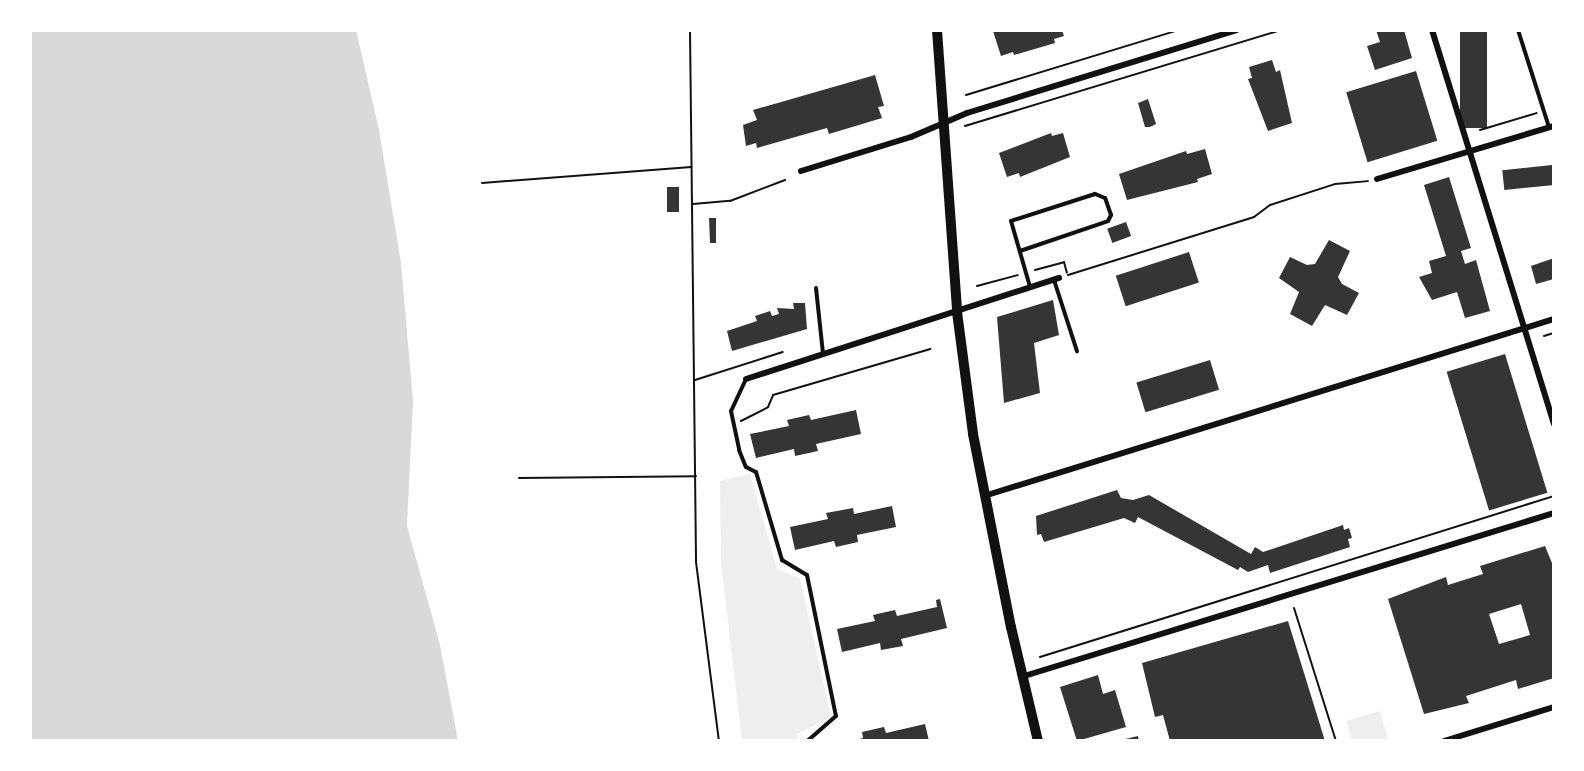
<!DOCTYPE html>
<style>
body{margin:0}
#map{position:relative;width:1584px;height:771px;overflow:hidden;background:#fff;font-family:Quicksand,sans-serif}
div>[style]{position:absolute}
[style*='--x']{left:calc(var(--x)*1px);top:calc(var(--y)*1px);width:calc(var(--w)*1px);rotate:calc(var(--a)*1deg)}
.green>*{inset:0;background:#eee}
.water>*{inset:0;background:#d9d9d9}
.building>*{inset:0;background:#353535;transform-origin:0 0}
.path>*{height:2px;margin:-1px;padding:0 1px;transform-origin:1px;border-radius:1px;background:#111}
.service>*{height:4px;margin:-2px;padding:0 2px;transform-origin:2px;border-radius:2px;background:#111}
.minor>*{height:6px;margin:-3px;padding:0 3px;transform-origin:3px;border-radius:3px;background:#111}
.secondary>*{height:10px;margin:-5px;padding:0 5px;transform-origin:5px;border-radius:5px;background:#111}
span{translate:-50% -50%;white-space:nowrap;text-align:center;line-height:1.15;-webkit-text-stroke:5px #fff;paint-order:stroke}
.frame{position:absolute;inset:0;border:32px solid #fff;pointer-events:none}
</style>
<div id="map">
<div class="green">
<i style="clip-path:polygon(750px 474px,777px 569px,800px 578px,831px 717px,797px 734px,798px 741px,742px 741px,721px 563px,720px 481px)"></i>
<i style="clip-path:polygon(1380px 711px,1388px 739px,1352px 741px,1346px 721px)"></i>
</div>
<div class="water">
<i style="clip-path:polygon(30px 30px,356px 30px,379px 130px,401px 263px,413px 401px,407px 526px,440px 645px,458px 741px,30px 741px)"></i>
</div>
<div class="building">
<i style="clip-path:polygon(1062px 30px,1064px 36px,1054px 39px,1055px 43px,1014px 55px,1013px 52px,1001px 56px,993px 31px)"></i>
<i style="clip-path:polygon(1376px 30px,1404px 30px,1412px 58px,1375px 70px,1367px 46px,1380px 42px)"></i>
<i style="left:1460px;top:30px;width:27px;height:98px"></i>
<i style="clip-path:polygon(1272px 60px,1276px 72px,1280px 70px,1292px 123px,1268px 131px,1248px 79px,1252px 78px,1249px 67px)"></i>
<i style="left:1416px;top:71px;width:73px;height:73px;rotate:73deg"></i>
<i style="clip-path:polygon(875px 75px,884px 106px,878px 107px,882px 118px,829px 134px,827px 128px,757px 148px,756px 143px,746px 146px,743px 125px,757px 120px,753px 110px)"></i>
<i style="clip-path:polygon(1148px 99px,1156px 124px,1150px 127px,1145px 127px,1138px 103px)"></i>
<i style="clip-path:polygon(1051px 133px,1052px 136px,1063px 133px,1070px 157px,1020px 177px,1019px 173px,1007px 177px,999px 153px)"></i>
<i style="clip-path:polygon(1205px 149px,1212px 174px,1197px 179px,1198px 182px,1127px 200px,1119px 174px,1186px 151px,1187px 154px)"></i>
<i style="left:1552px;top:165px;width:20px;height:50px;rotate:84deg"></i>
<i style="clip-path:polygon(1449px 177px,1471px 248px,1461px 251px,1465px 264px,1476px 260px,1490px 311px,1465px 318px,1457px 292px,1432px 300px,1419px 277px,1432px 273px,1429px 261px,1446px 256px,1424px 185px)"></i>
<i style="left:667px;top:187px;width:12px;height:25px"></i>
<i style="clip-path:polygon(709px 218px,716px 218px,716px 243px,710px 243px)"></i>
<i style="left:1126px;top:222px;width:15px;height:20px;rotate:70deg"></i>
<i style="clip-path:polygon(1329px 240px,1350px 251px,1338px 277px,1342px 284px,1359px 293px,1347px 315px,1325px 305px,1312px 326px,1290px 314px,1299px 292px,1279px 278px,1290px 257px,1307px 265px,1315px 264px)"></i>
<i style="left:1189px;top:252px;width:32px;height:77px;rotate:72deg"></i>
<i style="clip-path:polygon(1554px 258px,1554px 279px,1536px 284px,1531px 266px)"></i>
<i style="clip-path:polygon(1053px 300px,1059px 335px,1034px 343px,1040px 393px,1004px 403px,997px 317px)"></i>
<i style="clip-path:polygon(793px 303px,805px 303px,807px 329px,732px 351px,727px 331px,757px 321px,755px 316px,770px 311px,772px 316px,779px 314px,777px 308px,794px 309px)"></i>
<i style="left:1505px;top:354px;width:145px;height:61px;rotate:73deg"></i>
<i style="left:1210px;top:360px;width:31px;height:77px;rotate:73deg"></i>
<i style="clip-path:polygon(856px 410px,861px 434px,816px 444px,818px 451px,795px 456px,794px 449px,756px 458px,750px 434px,789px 426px,787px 420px,809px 415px,811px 420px)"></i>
<i style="clip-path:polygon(1117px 490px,1121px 498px,1133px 500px,1149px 495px,1251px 554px,1255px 547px,1263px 552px,1343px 525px,1344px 530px,1349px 528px,1352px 538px,1348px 539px,1350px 547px,1270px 573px,1268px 565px,1248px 572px,1240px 567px,1238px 570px,1138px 517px,1135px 523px,1124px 518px,1044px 542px,1041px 534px,1037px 535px,1036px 516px)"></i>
<i style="clip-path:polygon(892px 506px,896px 527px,857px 535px,858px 542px,836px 547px,834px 541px,795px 550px,790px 527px,828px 519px,826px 513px,853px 508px,854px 514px)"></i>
<i style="clip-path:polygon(evenodd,1545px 546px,1554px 568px,1554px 678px,1518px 689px,1516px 680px,1466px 696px,1469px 703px,1424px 714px,1388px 599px,1446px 577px,1448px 585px,1483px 574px,1480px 566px,1545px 546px,1521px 604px,1530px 635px,1499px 644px,1489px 614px,1521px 604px)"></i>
<i style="clip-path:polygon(940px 599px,947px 628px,901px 639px,903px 646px,881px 650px,880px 643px,842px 652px,837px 629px,875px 621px,873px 615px,895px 610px,897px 616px,937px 607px,936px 600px)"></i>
<i style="clip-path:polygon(1288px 621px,1325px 741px,1170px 741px,1163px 715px,1155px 717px,1142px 663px)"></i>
<i style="clip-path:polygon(1098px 675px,1103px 694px,1115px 690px,1126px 727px,1077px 741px,1060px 687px)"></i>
<i style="clip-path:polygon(925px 724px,929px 741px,853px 741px,863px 738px,862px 732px,884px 727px,886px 733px)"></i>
<i style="clip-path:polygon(1138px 736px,1139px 741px,1121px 741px,1121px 740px)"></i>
</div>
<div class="path">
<i style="--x:690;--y:30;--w:532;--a:89.35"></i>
<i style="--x:696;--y:562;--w:180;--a:82.7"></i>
<i style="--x:966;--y:95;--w:222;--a:-17"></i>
<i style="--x:965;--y:126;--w:329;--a:-16.9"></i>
<i style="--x:1480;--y:130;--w:59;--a:-16.6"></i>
<i style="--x:482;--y:183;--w:210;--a:-4.4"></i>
<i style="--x:693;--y:204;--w:37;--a:-5"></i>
<i style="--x:730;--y:201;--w:59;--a:-20.9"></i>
<i style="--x:1035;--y:270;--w:30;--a:-15"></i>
<i style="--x:1064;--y:262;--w:11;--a:75"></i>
<i style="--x:1068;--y:275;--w:195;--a:-17.3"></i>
<i style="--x:1254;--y:217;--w:20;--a:-37"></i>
<i style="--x:1270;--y:205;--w:68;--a:-17.9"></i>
<i style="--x:1335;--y:184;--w:33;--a:-5"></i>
<i style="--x:977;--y:286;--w:42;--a:-15"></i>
<i style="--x:1544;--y:336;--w:10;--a:-17"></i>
<i style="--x:695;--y:380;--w:92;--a:-17.7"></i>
<i style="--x:741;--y:421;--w:30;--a:-27"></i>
<i style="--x:768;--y:407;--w:13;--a:-67"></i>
<i style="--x:773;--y:395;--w:164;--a:-16.3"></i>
<i style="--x:519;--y:478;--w:177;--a:-0.6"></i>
<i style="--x:1294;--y:608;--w:139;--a:72.5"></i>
<i style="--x:1040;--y:657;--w:539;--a:-17.39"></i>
</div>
<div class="service">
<i style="--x:1518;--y:30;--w:102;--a:72.3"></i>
<i style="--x:1554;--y:83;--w:16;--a:90"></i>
<i style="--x:1020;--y:251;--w:93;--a:-18.8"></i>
<i style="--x:1108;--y:221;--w:7;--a:-63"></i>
<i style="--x:1111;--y:215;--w:18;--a:-109"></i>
<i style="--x:1105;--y:198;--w:11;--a:-158"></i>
<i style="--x:1095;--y:194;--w:88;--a:162.2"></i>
<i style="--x:1011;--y:221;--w:69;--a:73.9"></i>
<i style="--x:1054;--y:280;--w:75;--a:72.1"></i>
<i style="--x:816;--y:288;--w:66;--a:83.9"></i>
<i style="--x:746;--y:379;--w:35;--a:115"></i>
<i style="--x:731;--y:411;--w:40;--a:78"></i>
<i style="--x:739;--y:450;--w:18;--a:68"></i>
<i style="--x:746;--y:467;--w:11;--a:27"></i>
<i style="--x:756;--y:472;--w:92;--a:73.5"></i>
<i style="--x:782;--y:560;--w:29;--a:31"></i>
<i style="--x:807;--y:575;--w:144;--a:78.4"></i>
<i style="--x:836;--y:716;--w:38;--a:139"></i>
</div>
<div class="minor">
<i style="--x:1432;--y:30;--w:412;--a:72.8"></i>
<i style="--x:801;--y:171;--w:115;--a:-17.2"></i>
<i style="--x:911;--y:137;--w:61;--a:-23.2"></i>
<i style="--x:967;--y:113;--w:282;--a:-17.1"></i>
<i style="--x:1377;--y:179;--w:185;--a:-16.7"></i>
<i style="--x:746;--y:379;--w:329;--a:-17.9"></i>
<i style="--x:984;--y:496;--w:597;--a:-17.25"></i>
<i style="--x:1021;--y:677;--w:558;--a:-17.1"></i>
<i style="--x:1444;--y:741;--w:115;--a:-17.2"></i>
</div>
<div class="secondary">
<i style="--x:937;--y:30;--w:283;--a:85.9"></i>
<i style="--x:957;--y:312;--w:123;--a:82.5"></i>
<i style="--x:973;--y:434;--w:197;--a:78.9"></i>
<i style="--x:1011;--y:627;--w:117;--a:76.7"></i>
</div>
<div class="frame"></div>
</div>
